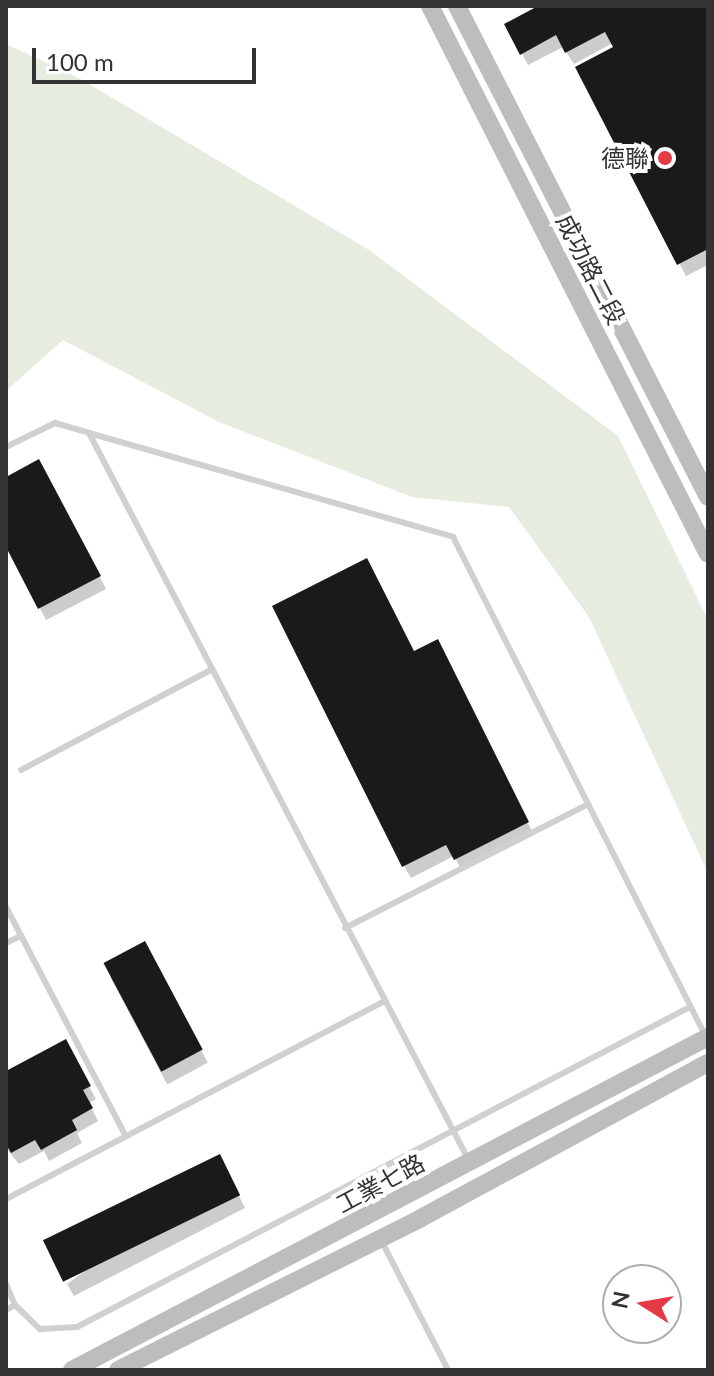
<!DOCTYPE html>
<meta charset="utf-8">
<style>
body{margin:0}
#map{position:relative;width:714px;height:1376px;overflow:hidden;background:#fff;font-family:Lato,"Noto Sans TC",sans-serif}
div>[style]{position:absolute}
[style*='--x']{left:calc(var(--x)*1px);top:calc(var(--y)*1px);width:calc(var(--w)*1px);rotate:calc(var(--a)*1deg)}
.green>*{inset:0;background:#e6ecdf}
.shadow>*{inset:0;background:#0003;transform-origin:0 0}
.building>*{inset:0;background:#1a1a1a;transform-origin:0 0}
.lane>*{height:6px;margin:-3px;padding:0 3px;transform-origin:3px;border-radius:3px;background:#d0d0d0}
.secondary>*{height:18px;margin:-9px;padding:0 9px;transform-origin:9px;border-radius:9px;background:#bdbdbd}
.dots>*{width:22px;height:22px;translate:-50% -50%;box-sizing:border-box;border:4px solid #fff;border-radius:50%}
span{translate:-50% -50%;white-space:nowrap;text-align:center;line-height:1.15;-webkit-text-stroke:8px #fff;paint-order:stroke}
.poi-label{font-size:24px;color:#333}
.right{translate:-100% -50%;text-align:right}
.street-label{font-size:24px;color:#333}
.frame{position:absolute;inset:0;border:8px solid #333;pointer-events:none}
.north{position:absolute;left:602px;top:1264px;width:80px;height:80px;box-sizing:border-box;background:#fff;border:2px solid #adadad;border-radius:50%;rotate:281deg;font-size:22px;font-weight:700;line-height:32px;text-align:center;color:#333}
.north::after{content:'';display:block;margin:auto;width:28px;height:36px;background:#e63946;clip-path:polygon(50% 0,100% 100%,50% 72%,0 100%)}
.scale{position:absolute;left:32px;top:48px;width:224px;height:36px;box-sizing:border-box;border:4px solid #333;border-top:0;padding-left:10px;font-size:24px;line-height:28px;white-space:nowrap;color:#333;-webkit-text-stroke:6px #fff;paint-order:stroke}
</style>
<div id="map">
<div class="green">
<i style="clip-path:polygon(6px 44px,77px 77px,369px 250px,618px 436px,708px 620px,708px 873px,589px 617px,509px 507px,412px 497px,219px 422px,63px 340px,6px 391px)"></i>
</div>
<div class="shadow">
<i style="clip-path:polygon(543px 6px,708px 6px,708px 265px,686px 276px,577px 68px,616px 48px,613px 43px,574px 64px,563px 47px,528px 65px,522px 54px)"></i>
<i style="clip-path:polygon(45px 474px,106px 589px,46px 620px,6px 543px,6px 480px)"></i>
<i style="clip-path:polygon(414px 654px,444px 654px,534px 835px,462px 871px,454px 856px,411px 878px,404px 866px)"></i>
<i style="left:151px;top:956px;width:121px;height:46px;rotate:62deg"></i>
<i style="clip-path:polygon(65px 1042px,96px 1099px,89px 1103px,98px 1121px,77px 1133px,82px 1143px,49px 1161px,44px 1151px,19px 1164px,6px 1148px,6px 1074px)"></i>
<i style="clip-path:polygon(226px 1169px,245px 1208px,74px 1296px,67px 1284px)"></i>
</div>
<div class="building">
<i style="clip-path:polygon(538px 6px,708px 6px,708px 249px,677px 265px,575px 67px,613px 47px,605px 32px,565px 53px,556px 35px,520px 55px,504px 24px)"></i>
<i style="clip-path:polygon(39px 459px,101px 576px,38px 609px,6px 547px,6px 477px)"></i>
<i style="clip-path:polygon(367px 558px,414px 651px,438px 639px,529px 822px,454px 860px,446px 845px,402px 867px,272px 606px)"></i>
<i style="left:145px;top:941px;width:123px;height:47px;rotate:62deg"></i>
<i style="clip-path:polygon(66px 1039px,91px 1086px,83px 1090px,93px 1108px,72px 1120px,77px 1130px,41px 1150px,35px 1140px,11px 1153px,6px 1144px,6px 1071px)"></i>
<i style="left:220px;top:1154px;width:46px;height:197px;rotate:64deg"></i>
</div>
<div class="lane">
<i style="--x:89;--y:433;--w:379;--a:15.9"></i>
<i style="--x:453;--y:537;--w:558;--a:63.16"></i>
<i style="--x:6;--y:447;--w:55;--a:-26.1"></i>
<i style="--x:55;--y:423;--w:35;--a:16"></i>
<i style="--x:89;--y:433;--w:819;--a:62.43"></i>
<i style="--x:21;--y:770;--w:215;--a:-27.8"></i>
<i style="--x:6;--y:907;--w:259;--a:62.4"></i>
<i style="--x:345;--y:928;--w:273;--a:-27"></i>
<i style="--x:6;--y:943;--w:17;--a:-25"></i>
<i style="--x:6;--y:1199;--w:425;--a:-27.6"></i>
<i style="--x:382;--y:1242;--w:144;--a:62.7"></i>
<i style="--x:6;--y:1284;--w:23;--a:67"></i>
<i style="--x:6;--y:1310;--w:10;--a:-29"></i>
<i style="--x:15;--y:1305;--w:35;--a:44"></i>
<i style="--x:40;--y:1329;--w:37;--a:-3"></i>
<i style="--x:77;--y:1327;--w:691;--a:-27.57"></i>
</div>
<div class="secondary">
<i style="--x:430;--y:6;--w:614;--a:63.1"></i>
<i style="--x:457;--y:6;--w:551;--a:62.92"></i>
<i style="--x:72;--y:1370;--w:718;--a:-27.64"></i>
<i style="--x:118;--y:1370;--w:339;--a:-26.6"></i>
<i style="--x:421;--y:1218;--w:326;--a:-28.4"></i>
</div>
<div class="dots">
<i style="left:665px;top:158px;background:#e63946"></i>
</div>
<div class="poi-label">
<span class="right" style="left:649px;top:158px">德聯</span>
</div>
<div class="street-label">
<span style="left:591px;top:269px;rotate:63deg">成功路二段</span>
<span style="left:380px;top:1183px;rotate:-28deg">工業七路</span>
</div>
<div class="frame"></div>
<div class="north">N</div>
<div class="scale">100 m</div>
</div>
